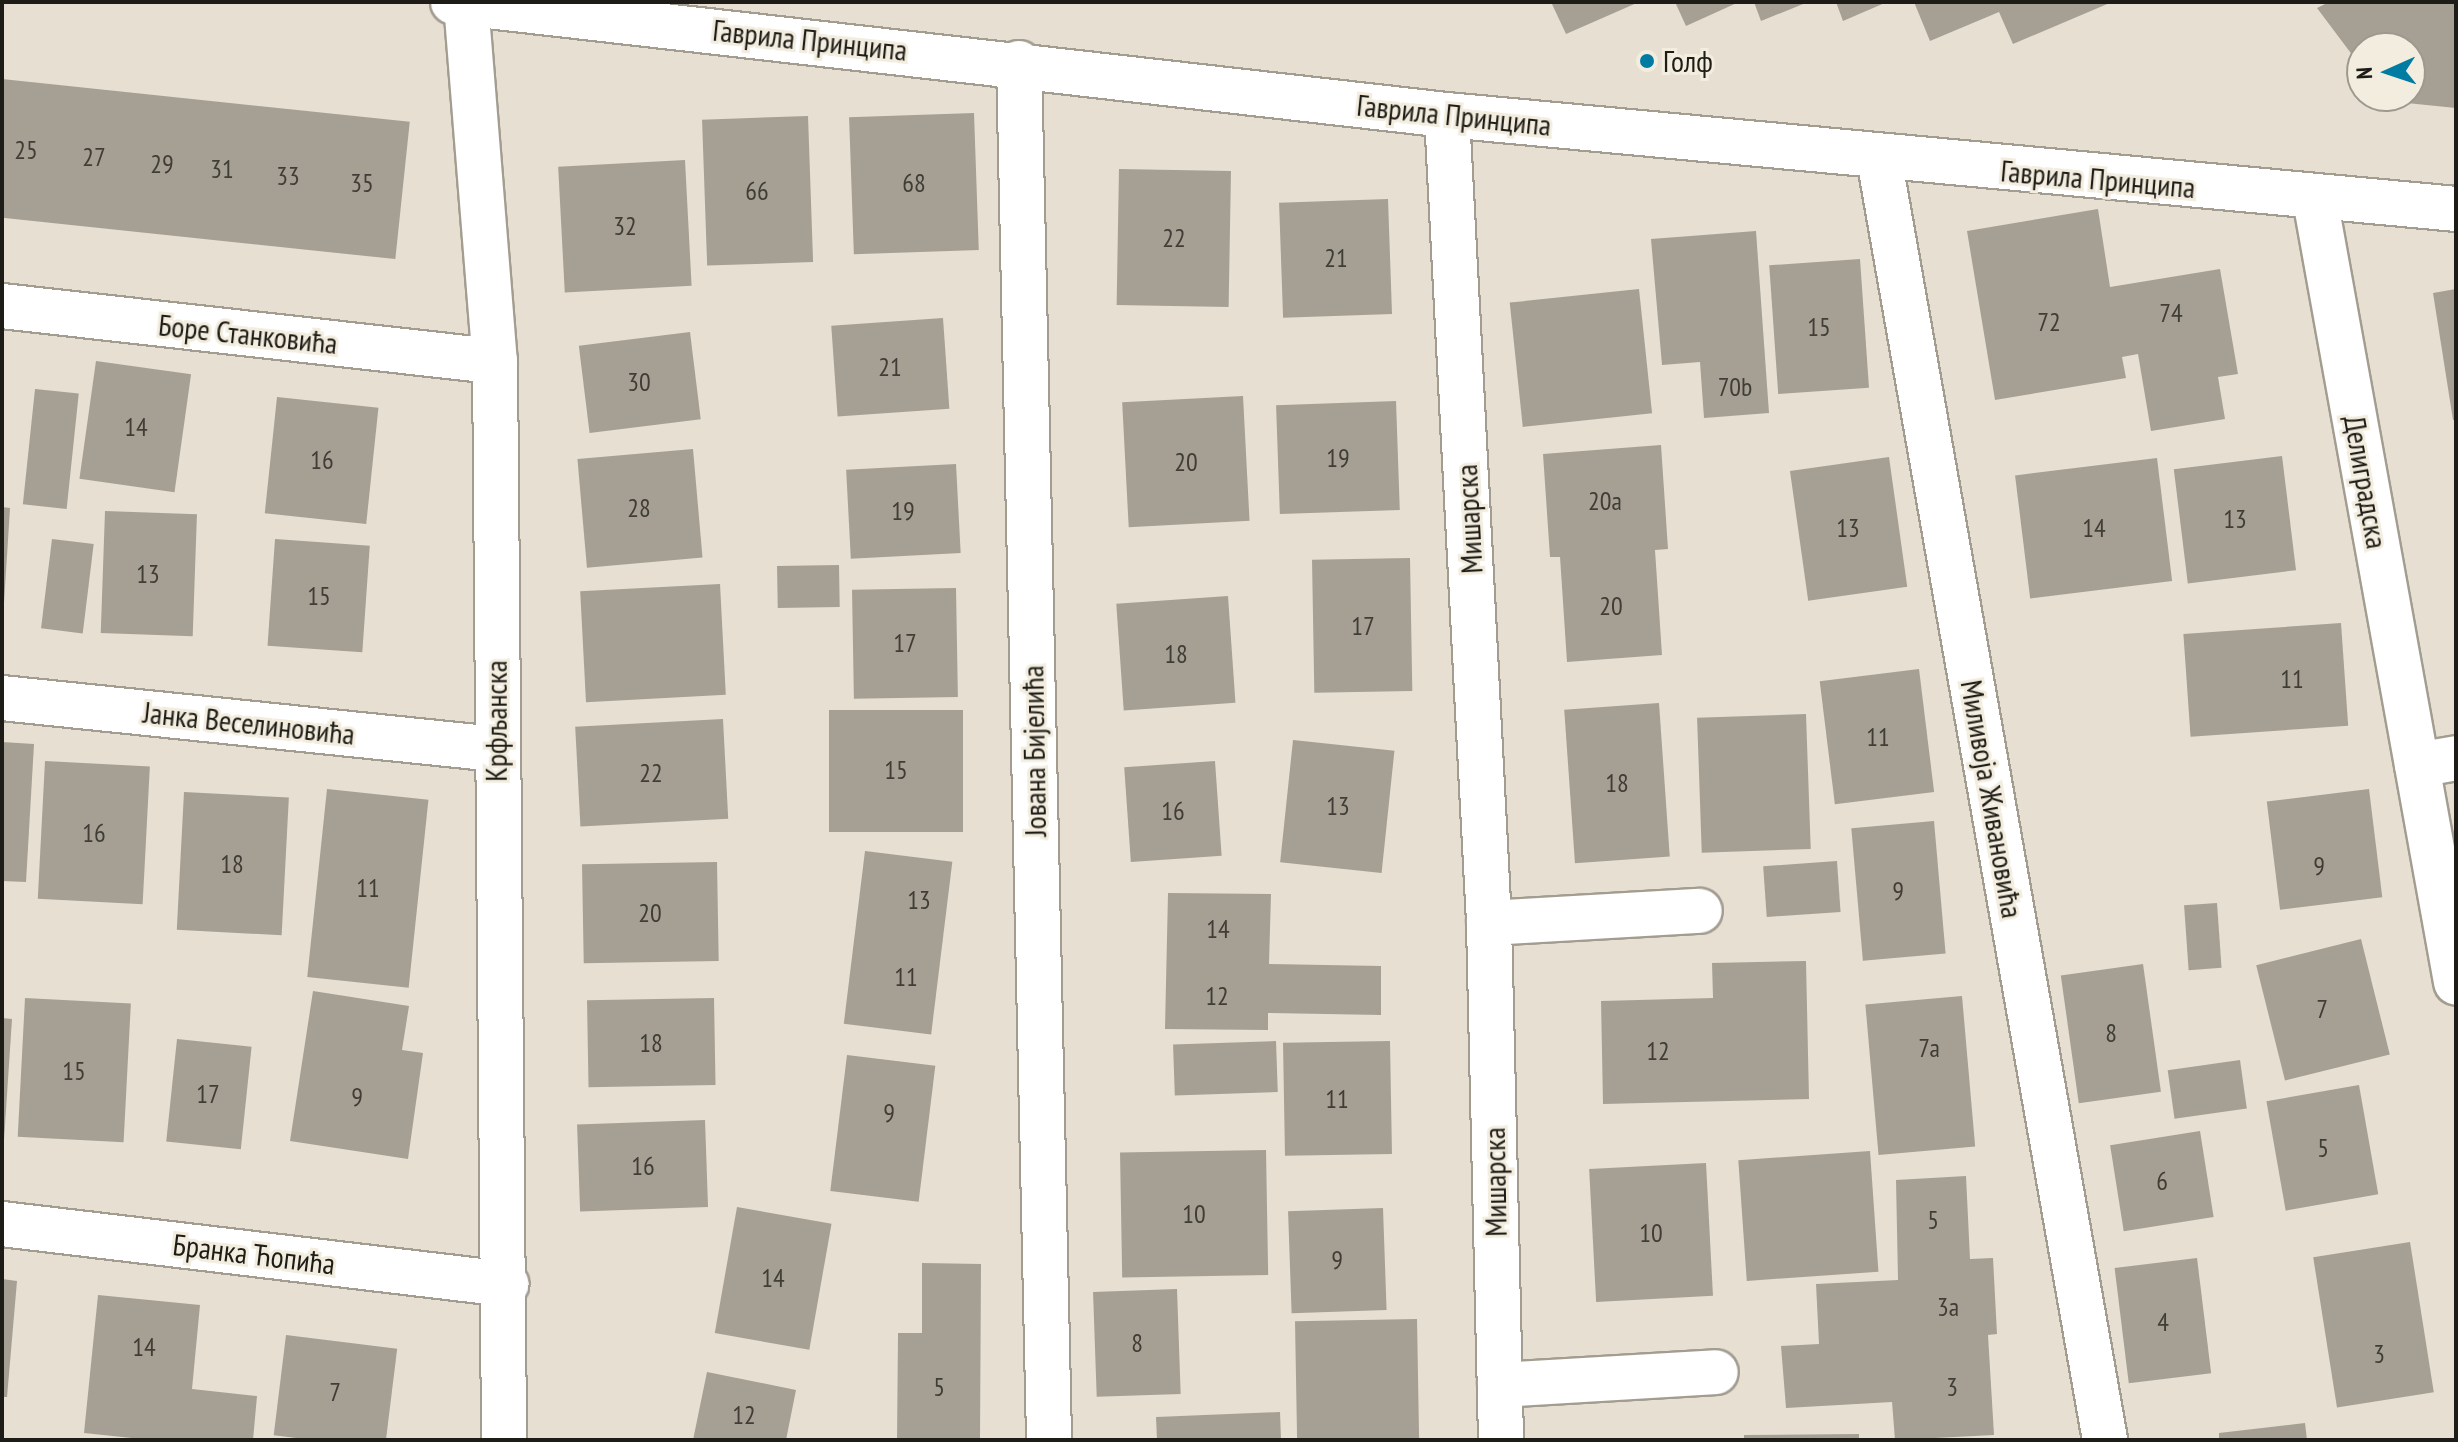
<!DOCTYPE html>
<meta charset="utf-8">
<style>
body{margin:0}
#map{position:relative;width:2458px;height:1442px;overflow:hidden;background:#e6dfd2;font-family:"PT Sans Narrow",sans-serif}
div>[style]{position:absolute}
[style*='--x']{left:calc(var(--x)*1px);top:calc(var(--y)*1px);width:calc(var(--w)*1px);rotate:calc(var(--a)*1deg)}
.building>*{inset:0;background:#a6a094;transform-origin:0 0}
.roads{filter:drop-shadow(2px 0 #a39d91) drop-shadow(-2px 0 #a39d91) drop-shadow(0 2px #a39d91) drop-shadow(0 -2px #a39d91)}
.minor>*{height:44px;margin:-22px;padding:0 22px;transform-origin:22px;border-radius:22px;background:#fff}
.dots>*{width:22px;height:22px;translate:-50% -50%;box-sizing:border-box;border:4px solid #f3eddf;border-radius:50%}
span{translate:-50% -50%;white-space:nowrap;text-align:center;line-height:1.15;-webkit-text-stroke:6px #f3eddf;paint-order:stroke}
.number-label{font-size:26px;color:#403d36}
.number-label span{-webkit-text-stroke-width:0}
.street-label{font-size:30px;color:#1e1c17}
.poi-label{font-size:30px;color:#1e1c17}
.left{translate:0 -50%;text-align:left}
.frame{position:absolute;inset:0;border:4px solid #1e1c17;pointer-events:none}
.north{position:absolute;left:2346px;top:32px;width:80px;height:80px;box-sizing:border-box;background:#f3eddf;border:2px solid #9e998f;border-radius:50%;rotate:267deg;font-size:22px;font-weight:700;line-height:32px;text-align:center;color:#1e1c17}
.north::after{content:'';display:block;margin:auto;width:28px;height:36px;background:#007ca3;clip-path:polygon(50% 0,100% 100%,50% 72%,0 100%)}
</style>
<div id="map">
<div class="building">
<i style="clip-path:polygon(1551px 2px,1639px 2px,1566px 34px)"></i>
<i style="clip-path:polygon(1675px 2px,1739px 2px,1686px 26px)"></i>
<i style="clip-path:polygon(1754px 2px,1808px 2px,1761px 21px)"></i>
<i style="clip-path:polygon(1836px 2px,1887px 2px,1843px 21px)"></i>
<i style="clip-path:polygon(1914px 2px,2112px 2px,2013px 44px,1999px 12px,1930px 41px)"></i>
<i style="clip-path:polygon(2329px 2px,2456px 2px,2456px 108px,2387px 101px,2383px 96px,2410px 96px,2410px 48px,2362px 48px,2362px 68px,2317px 8px)"></i>
<i style="left:2px;top:79px;width:410px;height:138px;rotate:6deg"></i>
<i style="left:974px;top:113px;width:137px;height:125px;rotate:88deg"></i>
<i style="left:808px;top:116px;width:146px;height:106px;rotate:88deg"></i>
<i style="left:685px;top:160px;width:126px;height:127px;rotate:87deg"></i>
<i style="left:1119px;top:169px;width:112px;height:136px;rotate:1deg"></i>
<i style="left:1388px;top:199px;width:115px;height:109px;rotate:88deg"></i>
<i style="clip-path:polygon(2098px 209px,2110px 287px,2220px 269px,2238px 374px,2218px 377px,2225px 419px,2151px 431px,2138px 354px,2122px 357px,2126px 378px,1995px 400px,1967px 231px)"></i>
<i style="clip-path:polygon(1756px 231px,1769px 413px,1704px 418px,1700px 362px,1662px 365px,1651px 239px)"></i>
<i style="left:1860px;top:259px;width:129px;height:91px;rotate:86deg"></i>
<i style="left:1639px;top:289px;width:125px;height:130px;rotate:84deg"></i>
<i style="clip-path:polygon(2456px 289px,2456px 420px,2453px 420px,2433px 293px)"></i>
<i style="left:943px;top:318px;width:91px;height:112px;rotate:86deg"></i>
<i style="left:690px;top:332px;width:88px;height:112px;rotate:83deg"></i>
<i style="left:96px;top:361px;width:96px;height:119px;rotate:8deg"></i>
<i style="left:35px;top:389px;width:44px;height:116px;rotate:6deg"></i>
<i style="left:1243px;top:396px;width:125px;height:121px;rotate:87deg"></i>
<i style="left:277px;top:397px;width:102px;height:117px;rotate:6deg"></i>
<i style="left:1396px;top:401px;width:109px;height:120px;rotate:88deg"></i>
<i style="clip-path:polygon(1661px 445px,1668px 549px,1655px 550px,1662px 655px,1567px 662px,1560px 557px,1550px 557px,1543px 454px)"></i>
<i style="left:693px;top:449px;width:109px;height:116px;rotate:85deg"></i>
<i style="left:2282px;top:456px;width:115px;height:109px;rotate:83deg"></i>
<i style="left:1889px;top:457px;width:131px;height:100px;rotate:82deg"></i>
<i style="left:2157px;top:458px;width:124px;height:143px;rotate:83deg"></i>
<i style="left:956px;top:464px;width:89px;height:110px;rotate:87deg"></i>
<i style="clip-path:polygon(2px 507px,10px 508px,4px 603px,2px 603px)"></i>
<i style="left:105px;top:511px;width:92px;height:122px;rotate:2deg"></i>
<i style="left:52px;top:539px;width:42px;height:90px;rotate:7deg"></i>
<i style="left:275px;top:539px;width:95px;height:107px;rotate:4deg"></i>
<i style="left:1410px;top:558px;width:133px;height:98px;rotate:89deg"></i>
<i style="left:839px;top:565px;width:42px;height:62px;rotate:89deg"></i>
<i style="left:720px;top:584px;width:111px;height:140px;rotate:87deg"></i>
<i style="left:956px;top:588px;width:109px;height:104px;rotate:89deg"></i>
<i style="left:1228px;top:596px;width:107px;height:112px;rotate:86deg"></i>
<i style="left:2341px;top:623px;width:103px;height:158px;rotate:86deg"></i>
<i style="left:1919px;top:669px;width:124px;height:100px;rotate:83deg"></i>
<i style="left:1659px;top:703px;width:154px;height:95px;rotate:86deg"></i>
<i style="left:829px;top:710px;width:134px;height:122px"></i>
<i style="left:1806px;top:714px;width:135px;height:109px;rotate:88deg"></i>
<i style="left:723px;top:719px;width:100px;height:148px;rotate:87deg"></i>
<i style="left:1293px;top:740px;width:102px;height:123px;rotate:6deg"></i>
<i style="clip-path:polygon(2px 742px,34px 744px,26px 882px,2px 881px)"></i>
<i style="left:45px;top:761px;width:105px;height:138px;rotate:3deg"></i>
<i style="left:1215px;top:761px;width:95px;height:91px;rotate:86deg"></i>
<i style="left:327px;top:789px;width:102px;height:189px;rotate:6deg"></i>
<i style="left:2369px;top:789px;width:109px;height:103px;rotate:83deg"></i>
<i style="left:184px;top:792px;width:105px;height:138px;rotate:3deg"></i>
<i style="left:1934px;top:821px;width:133px;height:83px;rotate:85deg"></i>
<i style="left:865px;top:851px;width:88px;height:174px;rotate:7deg"></i>
<i style="left:1837px;top:861px;width:51px;height:74px;rotate:86deg"></i>
<i style="left:717px;top:862px;width:99px;height:135px;rotate:89deg"></i>
<i style="clip-path:polygon(1168px 893px,1271px 894px,1269px 964px,1381px 966px,1381px 1015px,1268px 1013px,1268px 1030px,1165px 1029px)"></i>
<i style="left:2217px;top:903px;width:65px;height:33px;rotate:86deg"></i>
<i style="left:2361px;top:939px;width:119px;height:108px;rotate:76deg"></i>
<i style="clip-path:polygon(1806px 961px,1809px 1099px,1603px 1104px,1601px 1001px,1713px 998px,1712px 963px)"></i>
<i style="left:2143px;top:964px;width:129px;height:83px;rotate:82deg"></i>
<i style="clip-path:polygon(313px 991px,409px 1006px,402px 1050px,423px 1053px,408px 1159px,290px 1141px)"></i>
<i style="left:1962px;top:996px;width:151px;height:97px;rotate:85deg"></i>
<i style="left:25px;top:998px;width:106px;height:139px;rotate:3deg"></i>
<i style="left:714px;top:998px;width:87px;height:127px;rotate:89deg"></i>
<i style="clip-path:polygon(2px 1018px,12px 1019px,4px 1140px,2px 1139px)"></i>
<i style="left:177px;top:1039px;width:75px;height:103px;rotate:6deg"></i>
<i style="left:1276px;top:1041px;width:51px;height:103px;rotate:88deg"></i>
<i style="left:1390px;top:1041px;width:113px;height:107px;rotate:89deg"></i>
<i style="left:847px;top:1055px;width:89px;height:137px;rotate:7deg"></i>
<i style="left:2240px;top:1060px;width:49px;height:73px;rotate:82deg"></i>
<i style="left:2359px;top:1085px;width:111px;height:94px;rotate:80deg"></i>
<i style="left:705px;top:1120px;width:87px;height:128px;rotate:88deg"></i>
<i style="left:2200px;top:1131px;width:87px;height:91px;rotate:81deg"></i>
<i style="left:1266px;top:1150px;width:125px;height:146px;rotate:89deg"></i>
<i style="left:1870px;top:1151px;width:121px;height:132px;rotate:86deg"></i>
<i style="left:1706px;top:1163px;width:133px;height:117px;rotate:87deg"></i>
<i style="clip-path:polygon(1966px 1176px,1970px 1259px,1993px 1258px,1997px 1334px,1988px 1335px,1994px 1435px,1895px 1440px,1892px 1402px,1786px 1408px,1781px 1346px,1819px 1344px,1816px 1284px,1898px 1280px,1896px 1180px)"></i>
<i style="left:737px;top:1207px;width:96px;height:128px;rotate:10deg"></i>
<i style="left:1383px;top:1208px;width:102px;height:95px;rotate:88deg"></i>
<i style="left:2410px;top:1242px;width:152px;height:98px;rotate:81deg"></i>
<i style="left:2197px;top:1258px;width:116px;height:83px;rotate:83deg"></i>
<i style="clip-path:polygon(922px 1263px,981px 1264px,980px 1440px,897px 1440px,898px 1333px,922px 1333px)"></i>
<i style="clip-path:polygon(2px 1279px,17px 1281px,7px 1397px,2px 1397px)"></i>
<i style="left:1177px;top:1289px;width:105px;height:84px;rotate:88deg"></i>
<i style="clip-path:polygon(98px 1295px,200px 1305px,192px 1389px,257px 1396px,253px 1440px,151px 1440px,84px 1433px)"></i>
<i style="left:1417px;top:1319px;width:121px;height:122px;rotate:89deg"></i>
<i style="left:286px;top:1335px;width:112px;height:101px;rotate:7deg"></i>
<i style="clip-path:polygon(707px 1372px,796px 1390px,786px 1440px,693px 1440px)"></i>
<i style="clip-path:polygon(1280px 1412px,1281px 1440px,1157px 1440px,1156px 1417px)"></i>
<i style="clip-path:polygon(2305px 1423px,2307px 1440px,2219px 1440px,2219px 1433px)"></i>
<i style="clip-path:polygon(1859px 1434px,1859px 1440px,1744px 1440px,1744px 1435px)"></i>
</div>
<div class="roads">
<div class="minor">
<i style="--x:453;--y:2;--w:1000;--a:6.49"></i>
<i style="--x:1447;--y:115;--w:1013;--a:5.32"></i>
<i style="--x:466;--y:3;--w:359;--a:85.4"></i>
<i style="--x:495;--y:361;--w:1079;--a:89.52"></i>
<i style="--x:1019;--y:63;--w:1377;--a:88.75"></i>
<i style="--x:1447;--y:115;--w:809;--a:87.02"></i>
<i style="--x:1489;--y:923;--w:517;--a:88.67"></i>
<i style="--x:1879;--y:158;--w:1302;--a:80"></i>
<i style="--x:2315;--y:199;--w:796;--a:79.79"></i>
<i style="--x:2;--y:306;--w:496;--a:6.4"></i>
<i style="--x:2;--y:698;--w:496;--a:5.9"></i>
<i style="--x:2417;--y:765;--w:40;--a:-10"></i>
<i style="--x:1489;--y:923;--w:211;--a:-3.3"></i>
<i style="--x:2;--y:1224;--w:508;--a:6.79"></i>
<i style="--x:1500;--y:1385;--w:216;--a:-3.4"></i>
</div>
</div>
<div class="dots">
<i style="left:1647px;top:61px;background:#007ca3"></i>
</div>
<div class="number-label">
<span style="left:26px;top:150px">25</span>
<span style="left:94px;top:157px">27</span>
<span style="left:162px;top:164px">29</span>
<span style="left:222px;top:169px">31</span>
<span style="left:288px;top:176px">33</span>
<span style="left:362px;top:183px">35</span>
<span style="left:914px;top:183px">68</span>
<span style="left:757px;top:191px">66</span>
<span style="left:625px;top:226px">32</span>
<span style="left:1174px;top:238px">22</span>
<span style="left:1336px;top:258px">21</span>
<span style="left:2171px;top:313px">74</span>
<span style="left:2049px;top:322px">72</span>
<span style="left:1819px;top:327px">15</span>
<span style="left:890px;top:367px">21</span>
<span style="left:639px;top:382px">30</span>
<span style="left:1735px;top:387px">70b</span>
<span style="left:136px;top:427px">14</span>
<span style="left:1338px;top:458px">19</span>
<span style="left:322px;top:460px">16</span>
<span style="left:1186px;top:462px">20</span>
<span style="left:1605px;top:501px">20a</span>
<span style="left:639px;top:508px">28</span>
<span style="left:903px;top:511px">19</span>
<span style="left:2235px;top:519px">13</span>
<span style="left:1848px;top:528px">13</span>
<span style="left:2094px;top:528px">14</span>
<span style="left:148px;top:574px">13</span>
<span style="left:319px;top:596px">15</span>
<span style="left:1611px;top:606px">20</span>
<span style="left:1363px;top:626px">17</span>
<span style="left:905px;top:643px">17</span>
<span style="left:1176px;top:654px">18</span>
<span style="left:2292px;top:679px">11</span>
<span style="left:1878px;top:737px">11</span>
<span style="left:896px;top:770px">15</span>
<span style="left:651px;top:773px">22</span>
<span style="left:1617px;top:783px">18</span>
<span style="left:1338px;top:806px">13</span>
<span style="left:1173px;top:811px">16</span>
<span style="left:94px;top:833px">16</span>
<span style="left:232px;top:864px">18</span>
<span style="left:2319px;top:866px">9</span>
<span style="left:368px;top:888px">11</span>
<span style="left:1898px;top:891px">9</span>
<span style="left:919px;top:900px">13</span>
<span style="left:650px;top:913px">20</span>
<span style="left:1218px;top:929px">14</span>
<span style="left:906px;top:977px">11</span>
<span style="left:1217px;top:996px">12</span>
<span style="left:2322px;top:1009px">7</span>
<span style="left:2111px;top:1033px">8</span>
<span style="left:651px;top:1043px">18</span>
<span style="left:1929px;top:1048px">7a</span>
<span style="left:1658px;top:1051px">12</span>
<span style="left:74px;top:1071px">15</span>
<span style="left:208px;top:1094px">17</span>
<span style="left:357px;top:1097px">9</span>
<span style="left:1337px;top:1099px">11</span>
<span style="left:889px;top:1113px">9</span>
<span style="left:2323px;top:1148px">5</span>
<span style="left:643px;top:1166px">16</span>
<span style="left:2162px;top:1181px">6</span>
<span style="left:1194px;top:1214px">10</span>
<span style="left:1933px;top:1220px">5</span>
<span style="left:1651px;top:1233px">10</span>
<span style="left:1337px;top:1260px">9</span>
<span style="left:773px;top:1278px">14</span>
<span style="left:1948px;top:1307px">3a</span>
<span style="left:2163px;top:1322px">4</span>
<span style="left:1137px;top:1343px">8</span>
<span style="left:144px;top:1347px">14</span>
<span style="left:2379px;top:1354px">3</span>
<span style="left:939px;top:1387px">5</span>
<span style="left:1952px;top:1387px">3</span>
<span style="left:335px;top:1392px">7</span>
<span style="left:744px;top:1415px">12</span>
</div>
<div class="street-label">
<span style="left:810px;top:40px;rotate:6deg">Гаврила Принципа</span>
<span style="left:1454px;top:115px;rotate:6deg">Гаврила Принципа</span>
<span style="left:2098px;top:179px;rotate:5deg">Гаврила Принципа</span>
<span style="left:248px;top:334px;rotate:6deg">Боре Станковића</span>
<span style="left:2366px;top:482px;rotate:80deg">Делиградска</span>
<span style="left:1469px;top:519px;rotate:-93deg">Мишарска</span>
<span style="left:496px;top:721px;rotate:-90deg">Крфљанска</span>
<span style="left:249px;top:723px;rotate:6deg">Јанка Веселиновића</span>
<span style="left:1034px;top:751px;rotate:-91deg">Јована Бијелића</span>
<span style="left:1992px;top:799px;rotate:80deg">Миливоја Живановића</span>
<span style="left:1495px;top:1182px;rotate:-91deg">Мишарска</span>
<span style="left:254px;top:1254px;rotate:7deg">Бранка Ћопића</span>
</div>
<div class="poi-label">
<span class="left" style="left:1663px;top:61px">Голф</span>
</div>
<div class="frame"></div>
<div class="north">N</div>
</div>
